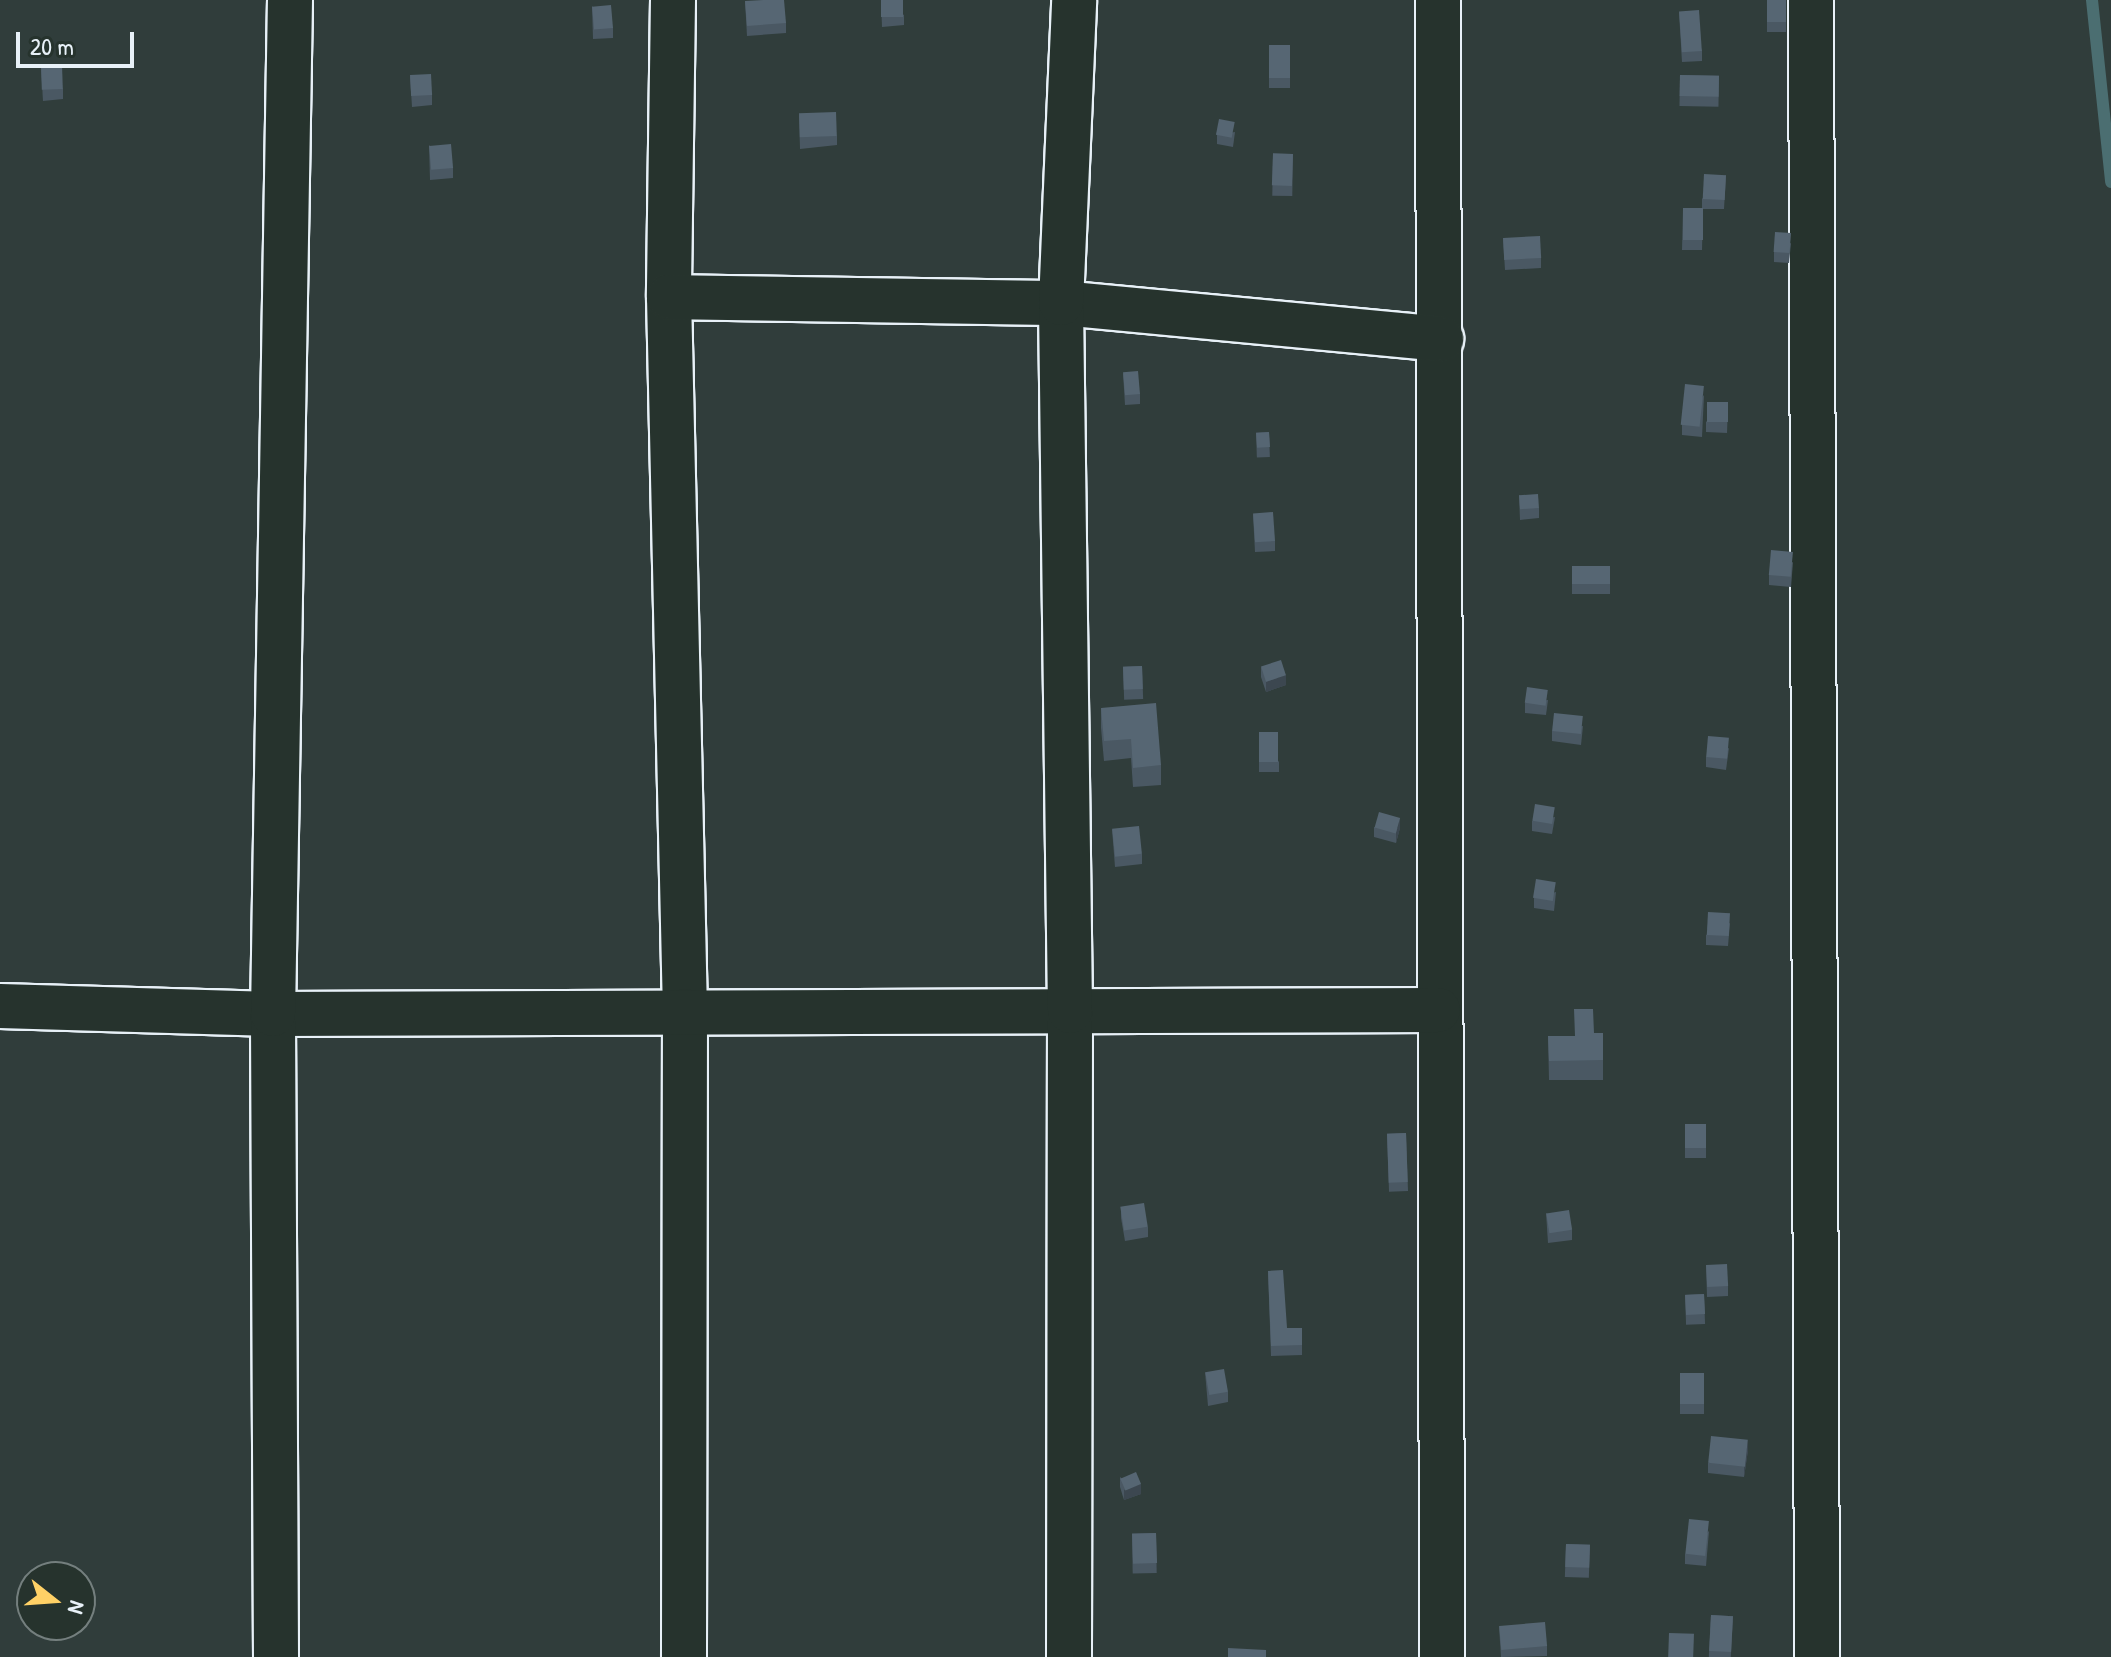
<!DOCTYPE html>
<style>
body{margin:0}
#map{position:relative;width:2111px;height:1657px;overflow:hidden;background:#303d3b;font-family:"Patrick Hand",sans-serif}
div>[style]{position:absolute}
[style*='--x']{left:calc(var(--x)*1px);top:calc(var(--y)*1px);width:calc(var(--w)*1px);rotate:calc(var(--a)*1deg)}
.stream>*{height:12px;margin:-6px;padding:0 6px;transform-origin:6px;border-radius:6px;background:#4b6e71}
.roads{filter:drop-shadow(2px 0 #e8f1f8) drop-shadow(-2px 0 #e8f1f8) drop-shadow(0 2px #e8f1f8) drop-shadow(0 -2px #e8f1f8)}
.minor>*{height:44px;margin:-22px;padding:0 22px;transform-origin:22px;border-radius:22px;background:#26332d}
.wall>*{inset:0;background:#4a5863;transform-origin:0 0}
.shaded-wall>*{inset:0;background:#3c4750}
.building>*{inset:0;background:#566673;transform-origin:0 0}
span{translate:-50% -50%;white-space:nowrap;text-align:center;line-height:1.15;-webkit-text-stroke:6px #26332d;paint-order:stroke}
.north{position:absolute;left:16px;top:1561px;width:80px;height:80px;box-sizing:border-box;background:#26332d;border:2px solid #747f7e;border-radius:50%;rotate:107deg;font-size:22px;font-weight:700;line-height:32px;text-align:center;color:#e8f1f8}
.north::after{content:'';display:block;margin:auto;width:28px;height:36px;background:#ffd166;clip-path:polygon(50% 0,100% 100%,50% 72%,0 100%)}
.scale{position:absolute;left:16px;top:32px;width:118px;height:36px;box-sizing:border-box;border:4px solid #e8f1f8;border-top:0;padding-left:10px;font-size:24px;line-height:28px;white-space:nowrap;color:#e8f1f8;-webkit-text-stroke:6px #26332d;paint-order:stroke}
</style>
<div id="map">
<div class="stream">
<i style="--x:2092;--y:0;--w:183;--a:84"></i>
</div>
<div class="roads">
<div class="minor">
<i style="--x:673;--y:0;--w:297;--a:90.8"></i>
<i style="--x:669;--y:297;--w:714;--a:88.72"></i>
<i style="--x:685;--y:1011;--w:646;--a:90.09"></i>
<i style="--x:1438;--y:0;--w:1657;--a:89.86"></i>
<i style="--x:1811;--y:0;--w:1657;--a:89.79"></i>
<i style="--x:669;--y:297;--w:392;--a:0.9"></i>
<i style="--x:1061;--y:303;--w:382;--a:5.4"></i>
<i style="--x:0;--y:1006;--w:273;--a:1.7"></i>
<i style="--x:273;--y:1014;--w:1165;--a:-0.2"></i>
<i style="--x:276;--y:1657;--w:643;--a:-90.27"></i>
<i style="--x:273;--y:1014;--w:1014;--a:-89.04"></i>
<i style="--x:1069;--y:1657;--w:646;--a:-89.91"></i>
<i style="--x:1070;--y:1011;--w:708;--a:-90.73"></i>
<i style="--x:1061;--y:303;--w:303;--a:-87.5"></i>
</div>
</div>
<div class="wall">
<i style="clip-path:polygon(881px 0,904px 15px,904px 25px,882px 27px)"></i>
<i style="left:1767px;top:0;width:19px;height:32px"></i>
<i style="clip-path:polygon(745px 1px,786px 23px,786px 33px,747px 36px)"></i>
<i style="clip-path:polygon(592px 6px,613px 28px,613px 38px,593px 39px)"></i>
<i style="clip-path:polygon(1679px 12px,1702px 51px,1702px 61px,1682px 62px)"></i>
<i style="left:1290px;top:45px;width:43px;height:21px;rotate:90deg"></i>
<i style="clip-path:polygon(41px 67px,63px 89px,63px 99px,43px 101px)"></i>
<i style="left:1680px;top:75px;width:39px;height:31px;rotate:1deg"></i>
<i style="clip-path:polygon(410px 76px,432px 95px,432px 105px,412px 107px)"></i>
<i style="clip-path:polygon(799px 115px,837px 136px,837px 145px,800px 149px)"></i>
<i style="clip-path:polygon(1235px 132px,1233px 147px,1217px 144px,1217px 135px)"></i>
<i style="clip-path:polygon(429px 145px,453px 168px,453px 178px,430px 180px)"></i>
<i style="left:1293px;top:154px;width:42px;height:20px;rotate:91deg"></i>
<i style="clip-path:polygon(1726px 175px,1724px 209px,1703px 209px,1702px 250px,1682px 250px,1683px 208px,1702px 208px,1702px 199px)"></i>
<i style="clip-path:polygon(1503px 238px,1541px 258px,1541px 268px,1505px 270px)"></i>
<i style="clip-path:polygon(1791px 243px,1789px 263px,1774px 262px,1774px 252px)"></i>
<i style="clip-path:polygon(1123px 373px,1140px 394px,1140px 404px,1125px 405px)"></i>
<i style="clip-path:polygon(1704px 395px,1702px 437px,1682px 435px,1682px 425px)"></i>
<i style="clip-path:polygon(1728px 402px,1727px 433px,1706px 432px,1706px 422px)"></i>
<i style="left:1269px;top:432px;width:25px;height:13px;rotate:88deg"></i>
<i style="clip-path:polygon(1519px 495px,1539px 508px,1539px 518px,1520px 520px)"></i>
<i style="clip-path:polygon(1253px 514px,1275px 541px,1275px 551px,1255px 552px)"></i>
<i style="clip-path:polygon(1793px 562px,1791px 587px,1769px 585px,1769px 575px)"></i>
<i style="left:1572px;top:566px;width:38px;height:28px"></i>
<i style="left:1142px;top:666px;width:33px;height:19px;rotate:88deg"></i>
<i style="clip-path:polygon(1261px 667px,1286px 685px,1266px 692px,1261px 677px)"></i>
<i style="clip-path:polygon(1548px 700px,1546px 715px,1525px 713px,1525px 703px)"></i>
<i style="clip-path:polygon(1101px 708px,1161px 765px,1161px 785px,1133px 787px,1131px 758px,1104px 761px,1101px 728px)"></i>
<i style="clip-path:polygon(1583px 726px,1581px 745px,1552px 741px,1552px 731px)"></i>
<i style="clip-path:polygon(1259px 732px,1279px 762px,1279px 772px,1259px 772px)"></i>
<i style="clip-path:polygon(1729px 748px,1726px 770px,1706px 767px,1706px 757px)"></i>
<i style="clip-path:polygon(1555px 817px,1552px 834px,1532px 831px,1532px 821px)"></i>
<i style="clip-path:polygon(1374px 827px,1400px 828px,1396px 843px,1374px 837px)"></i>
<i style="clip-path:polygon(1112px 829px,1142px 854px,1142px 864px,1115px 867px)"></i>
<i style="clip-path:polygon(1556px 892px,1554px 911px,1534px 908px,1534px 898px)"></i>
<i style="clip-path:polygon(1730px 923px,1728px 946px,1706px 945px,1706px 935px)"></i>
<i style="clip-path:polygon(1603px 1033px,1603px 1080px,1549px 1080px,1548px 1036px,1574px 1036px)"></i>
<i style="left:1685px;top:1124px;width:21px;height:34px"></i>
<i style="left:1406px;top:1133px;width:58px;height:19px;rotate:88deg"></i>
<i style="clip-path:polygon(1121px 1208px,1148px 1227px,1148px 1237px,1125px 1241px,1121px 1218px)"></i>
<i style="clip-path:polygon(1546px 1213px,1572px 1230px,1572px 1240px,1548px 1243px)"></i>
<i style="clip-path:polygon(1706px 1265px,1728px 1286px,1728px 1296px,1707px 1297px)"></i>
<i style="clip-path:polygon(1268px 1271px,1287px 1328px,1302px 1328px,1302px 1355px,1271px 1356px)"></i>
<i style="left:1704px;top:1294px;width:30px;height:19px;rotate:88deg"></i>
<i style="clip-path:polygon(1205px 1372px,1228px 1392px,1228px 1402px,1208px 1406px)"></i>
<i style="left:1704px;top:1373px;width:41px;height:24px;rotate:90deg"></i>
<i style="clip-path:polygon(1748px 1450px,1744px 1477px,1708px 1473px,1708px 1463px)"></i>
<i style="clip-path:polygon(1120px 1477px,1141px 1494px,1124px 1500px,1120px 1487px)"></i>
<i style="clip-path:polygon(1709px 1531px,1706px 1566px,1685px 1564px,1685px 1554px)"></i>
<i style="left:1156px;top:1533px;width:40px;height:24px;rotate:89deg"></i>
<i style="left:1566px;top:1544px;width:24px;height:33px;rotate:2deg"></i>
<i style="left:1711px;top:1615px;width:22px;height:42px;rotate:3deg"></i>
<i style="clip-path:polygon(1499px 1626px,1547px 1646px,1547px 1656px,1501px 1657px)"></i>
</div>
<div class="shaded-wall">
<i style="clip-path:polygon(1286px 675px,1286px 685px,1266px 692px,1266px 682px)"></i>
<i style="clip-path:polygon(1400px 818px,1400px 828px,1396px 843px,1396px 833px)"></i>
<i style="clip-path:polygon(1748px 1440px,1748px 1450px,1744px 1477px,1744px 1467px)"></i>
<i style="clip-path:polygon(1141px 1484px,1141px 1494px,1124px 1500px,1124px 1490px)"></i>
</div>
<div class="building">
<i style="clip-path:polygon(763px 0,784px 0,786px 23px,747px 26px,745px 1px)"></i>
<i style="left:881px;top:0;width:22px;height:17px"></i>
<i style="left:1767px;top:0;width:19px;height:22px"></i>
<i style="left:611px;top:5px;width:23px;height:19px;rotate:85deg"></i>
<i style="left:1699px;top:10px;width:41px;height:20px;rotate:86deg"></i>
<i style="left:1290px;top:45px;width:33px;height:21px;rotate:90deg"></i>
<i style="left:62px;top:65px;width:24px;height:21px;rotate:88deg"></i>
<i style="left:431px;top:74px;width:21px;height:21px;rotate:87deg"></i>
<i style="left:1680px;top:75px;width:39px;height:21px;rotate:1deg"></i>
<i style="left:836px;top:112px;width:24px;height:37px;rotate:88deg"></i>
<i style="left:1219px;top:119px;width:16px;height:16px;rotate:11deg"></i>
<i style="left:451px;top:144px;width:24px;height:22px;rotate:85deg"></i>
<i style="left:1293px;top:154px;width:32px;height:20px;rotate:92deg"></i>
<i style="left:1704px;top:174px;width:22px;height:25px;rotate:3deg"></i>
<i style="left:1683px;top:208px;width:20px;height:32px"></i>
<i style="left:1775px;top:232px;width:16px;height:20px;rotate:4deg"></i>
<i style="left:1540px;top:236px;width:22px;height:37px;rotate:87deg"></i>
<i style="left:1138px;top:371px;width:23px;height:15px;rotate:85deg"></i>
<i style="left:1685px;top:384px;width:19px;height:41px;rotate:6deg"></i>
<i style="left:1707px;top:402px;width:21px;height:20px"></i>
<i style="left:1269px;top:432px;width:15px;height:13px;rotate:86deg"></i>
<i style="left:1538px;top:494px;width:14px;height:19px;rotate:86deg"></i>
<i style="left:1273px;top:512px;width:29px;height:20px;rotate:86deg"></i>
<i style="left:1771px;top:550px;width:22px;height:25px;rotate:5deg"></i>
<i style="left:1572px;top:566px;width:38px;height:18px"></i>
<i style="left:1281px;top:660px;width:16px;height:21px;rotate:72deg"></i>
<i style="left:1142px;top:666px;width:23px;height:19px;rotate:88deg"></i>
<i style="left:1527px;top:687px;width:21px;height:16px;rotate:8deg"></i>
<i style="clip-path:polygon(1156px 703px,1161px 765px,1133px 768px,1131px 739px,1104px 741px,1101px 708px)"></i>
<i style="left:1554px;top:713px;width:29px;height:18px;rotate:6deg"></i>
<i style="left:1259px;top:732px;width:19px;height:30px"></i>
<i style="left:1708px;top:736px;width:21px;height:21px;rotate:5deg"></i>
<i style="left:1535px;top:804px;width:20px;height:17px;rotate:9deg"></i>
<i style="left:1379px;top:812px;width:22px;height:16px;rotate:16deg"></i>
<i style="left:1139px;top:826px;width:28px;height:27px;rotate:84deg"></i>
<i style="left:1536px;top:879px;width:20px;height:19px;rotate:9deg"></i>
<i style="left:1708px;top:912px;width:22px;height:23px;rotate:3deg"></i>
<i style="clip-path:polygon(1574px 1009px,1593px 1009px,1594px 1033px,1603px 1033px,1603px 1060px,1549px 1061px,1548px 1036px,1575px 1036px)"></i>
<i style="left:1685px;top:1124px;width:21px;height:24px"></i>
<i style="left:1406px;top:1133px;width:49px;height:19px;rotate:88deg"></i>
<i style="left:1144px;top:1203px;width:24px;height:24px;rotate:81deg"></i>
<i style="left:1569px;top:1210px;width:20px;height:23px;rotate:81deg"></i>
<i style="left:1727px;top:1264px;width:22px;height:21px;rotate:87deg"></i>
<i style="clip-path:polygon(1283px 1270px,1287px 1328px,1302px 1328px,1302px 1345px,1271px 1346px,1268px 1271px)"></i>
<i style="left:1704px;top:1294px;width:20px;height:19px;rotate:87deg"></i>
<i style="left:1224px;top:1369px;width:23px;height:19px;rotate:80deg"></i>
<i style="left:1704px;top:1373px;width:31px;height:24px;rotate:90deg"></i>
<i style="left:1711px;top:1436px;width:37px;height:27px;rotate:6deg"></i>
<i style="left:1136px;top:1472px;width:13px;height:17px;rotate:67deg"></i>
<i style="left:1689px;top:1519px;width:20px;height:35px;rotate:6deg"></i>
<i style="left:1156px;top:1533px;width:30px;height:24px;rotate:88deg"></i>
<i style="left:1566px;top:1544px;width:24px;height:23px;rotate:2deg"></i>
<i style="left:1711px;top:1615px;width:22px;height:36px;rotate:3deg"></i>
<i style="left:1545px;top:1622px;width:24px;height:46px;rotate:85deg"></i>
<i style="left:1669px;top:1633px;width:25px;height:24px;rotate:2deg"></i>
<i style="clip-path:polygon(1228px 1648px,1266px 1650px,1266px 1657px,1228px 1657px)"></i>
</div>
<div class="north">N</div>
<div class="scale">20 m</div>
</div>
